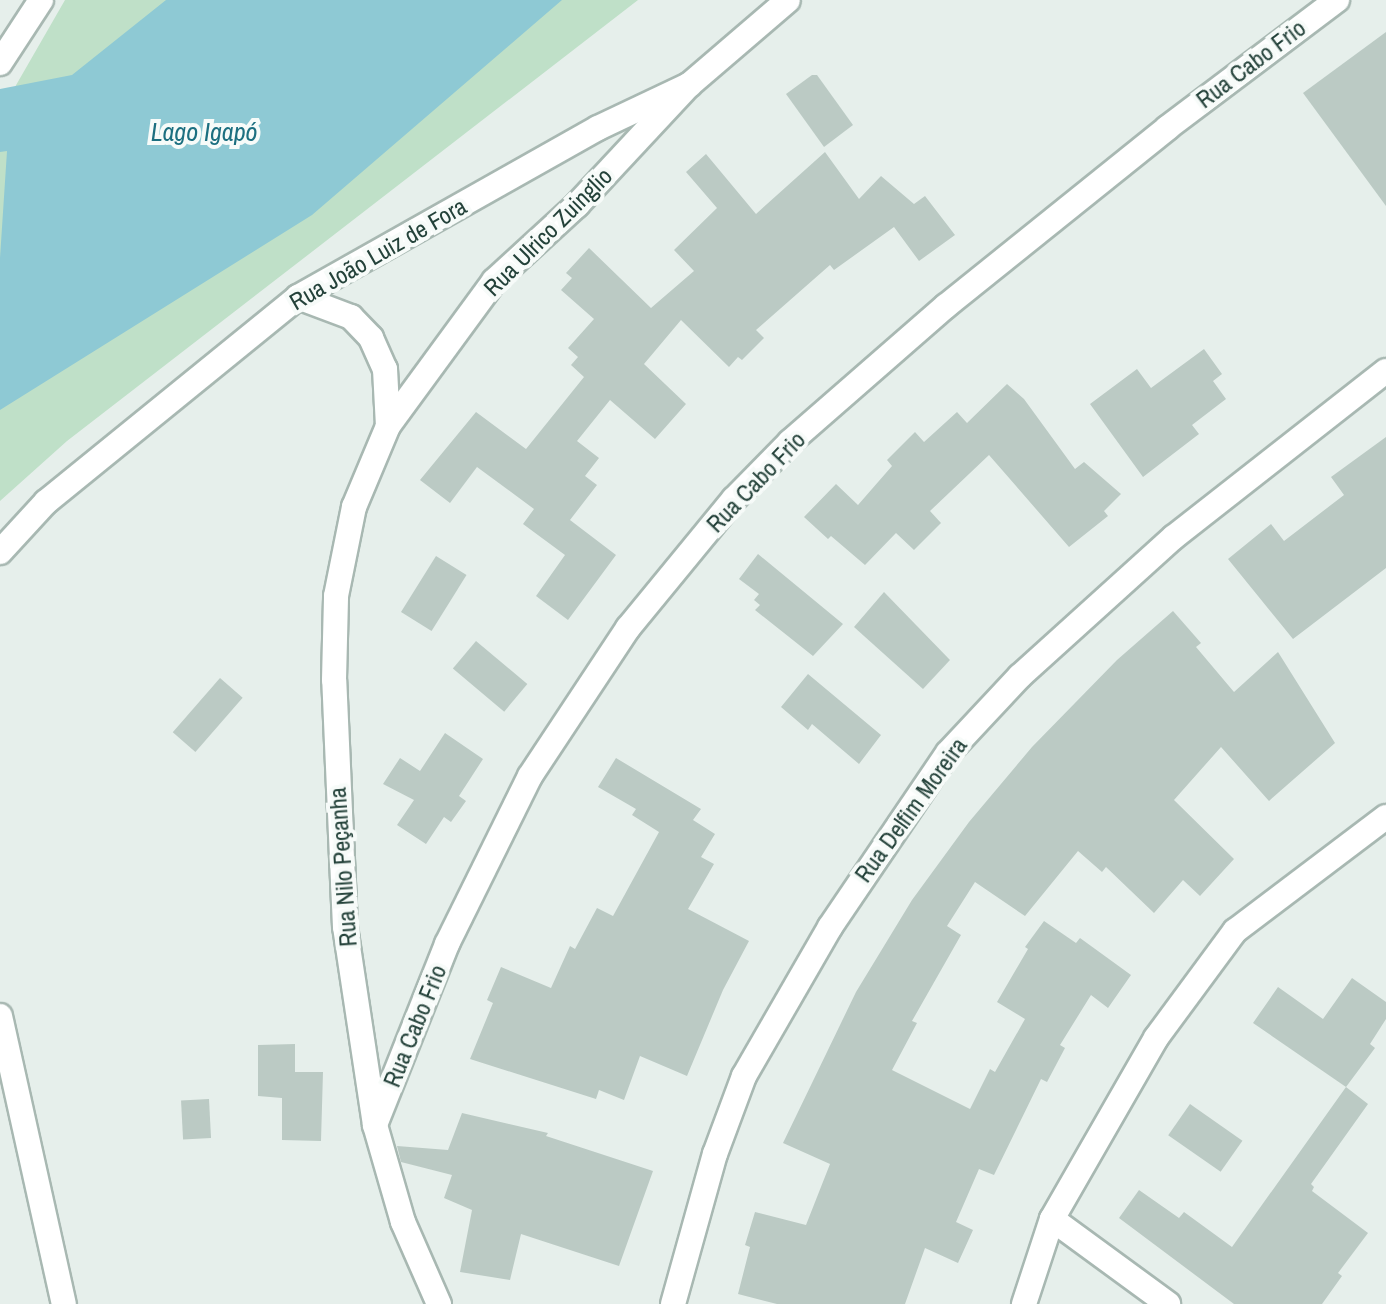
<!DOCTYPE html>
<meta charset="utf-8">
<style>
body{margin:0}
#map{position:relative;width:1386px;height:1304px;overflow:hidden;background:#e6efeb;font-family:"Archivo Narrow",sans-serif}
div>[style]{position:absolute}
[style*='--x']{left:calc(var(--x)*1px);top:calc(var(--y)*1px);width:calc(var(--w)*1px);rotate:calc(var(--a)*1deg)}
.green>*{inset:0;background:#bfe0c8}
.water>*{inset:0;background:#8ec9d4}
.building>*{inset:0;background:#bbcac4;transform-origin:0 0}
.roads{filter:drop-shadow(2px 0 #a8b8b2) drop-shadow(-2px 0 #a8b8b2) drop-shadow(0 2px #a8b8b2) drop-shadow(0 -2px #a8b8b2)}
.minor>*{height:24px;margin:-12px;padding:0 12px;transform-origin:12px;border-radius:12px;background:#fff}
.secondary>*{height:24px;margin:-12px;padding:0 12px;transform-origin:12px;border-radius:12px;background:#fff}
span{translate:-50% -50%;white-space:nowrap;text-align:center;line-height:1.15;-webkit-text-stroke:8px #f7fbf9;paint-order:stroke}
.street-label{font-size:24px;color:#24423a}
.water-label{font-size:26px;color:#1c6f80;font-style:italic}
</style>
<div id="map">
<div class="green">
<i style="clip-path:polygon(65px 0,638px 0,67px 441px,0 501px,0 113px)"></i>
</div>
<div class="water">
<i style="clip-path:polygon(166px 0,562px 0,312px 215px,0 410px,0 258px,7px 151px,0 152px,0 89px,72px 75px)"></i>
</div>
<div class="building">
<i style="clip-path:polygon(1386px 32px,1386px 206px,1303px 93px)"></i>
<i style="clip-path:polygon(812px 75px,817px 75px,853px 125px,824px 147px,786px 94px)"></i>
<i style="clip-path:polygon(825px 152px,859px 199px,881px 176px,914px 204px,925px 196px,955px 235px,919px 261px,894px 227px,834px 270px,830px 265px,756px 330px,764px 338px,742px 360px,738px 357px,729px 367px,681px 320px,644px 364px,686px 404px,655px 439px,610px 400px,577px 441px,599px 458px,585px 476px,597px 485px,570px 520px,616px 555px,568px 620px,536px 596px,565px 555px,523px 524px,534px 509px,477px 467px,450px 503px,420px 480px,476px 412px,526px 449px,584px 377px,571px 365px,578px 357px,568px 348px,594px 319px,561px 290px,572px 278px,566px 273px,589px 248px,651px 308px,694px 271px,674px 250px,717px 208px,686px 172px,706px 154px,756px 214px)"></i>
<i style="clip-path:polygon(1204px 349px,1222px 374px,1213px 381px,1226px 399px,1192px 425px,1199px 434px,1143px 477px,1090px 404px,1137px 369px,1151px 388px)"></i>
<i style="clip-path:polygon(1007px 384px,1024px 399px,1075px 469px,1084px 462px,1121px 494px,1104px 511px,1108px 516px,1069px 547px,989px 455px,930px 511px,941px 523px,914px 550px,896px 533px,865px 565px,831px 536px,828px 539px,804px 517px,836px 484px,858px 505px,892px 466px,887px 460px,915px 432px,924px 442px,957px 412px,967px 423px)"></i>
<i style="clip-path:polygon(1386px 437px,1386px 568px,1293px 639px,1228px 559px,1271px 524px,1284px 541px,1344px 495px,1331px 477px)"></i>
<i style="clip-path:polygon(758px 554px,843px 624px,813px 656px,755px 610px,760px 605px,754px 600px,759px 594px,739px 579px)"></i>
<i style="left:436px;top:556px;width:36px;height:66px;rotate:32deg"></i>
<i style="clip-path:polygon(884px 592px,950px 660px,923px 689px,854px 627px)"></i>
<i style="clip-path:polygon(1173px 611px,1201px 643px,1196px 647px,1234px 692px,1278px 652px,1335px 743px,1269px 801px,1221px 747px,1174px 800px,1234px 859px,1200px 896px,1183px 880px,1154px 913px,1106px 867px,1102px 872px,1078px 851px,1025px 916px,975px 882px,947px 926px,961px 935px,912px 1021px,917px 1023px,892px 1070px,970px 1109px,990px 1069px,995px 1072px,1025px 1019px,997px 1002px,1028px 949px,1025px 947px,1044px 921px,1076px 943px,1080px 938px,1131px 975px,1108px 1008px,1091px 995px,1060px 1045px,1065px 1048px,1047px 1082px,1041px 1079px,994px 1175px,979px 1169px,956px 1222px,973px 1230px,958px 1263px,925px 1248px,905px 1304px,777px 1304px,738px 1294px,750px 1247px,745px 1245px,755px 1212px,806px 1225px,830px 1164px,783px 1143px,856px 992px,912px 900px,969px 822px,1032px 747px,1117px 660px)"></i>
<i style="left:476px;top:641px;width:67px;height:36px;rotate:40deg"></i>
<i style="clip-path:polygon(808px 674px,881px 735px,859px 764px,812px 724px,808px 730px,781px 707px)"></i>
<i style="left:220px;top:678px;width:30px;height:72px;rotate:41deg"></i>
<i style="clip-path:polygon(445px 733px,483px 759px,459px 796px,466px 801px,451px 822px,444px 817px,426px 844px,397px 825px,414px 800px,383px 784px,400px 758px,420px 771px)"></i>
<i style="clip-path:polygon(616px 758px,701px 809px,693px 820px,715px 834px,701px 857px,714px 864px,688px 909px,749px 941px,723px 990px,687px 1076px,640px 1056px,624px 1100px,599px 1090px,596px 1099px,470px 1059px,493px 1003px,487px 1000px,501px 967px,551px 988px,570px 946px,575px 949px,597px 908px,613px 916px,659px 832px,632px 815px,636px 809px,598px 787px)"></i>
<i style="clip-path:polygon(1352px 978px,1386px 1002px,1386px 1019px,1370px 1044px,1375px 1048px,1346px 1087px,1368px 1104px,1311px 1184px,1314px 1187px,1312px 1191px,1368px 1233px,1338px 1273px,1342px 1276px,1322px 1304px,1234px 1304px,1119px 1218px,1139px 1190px,1179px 1218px,1184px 1212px,1232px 1247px,1346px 1087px,1253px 1023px,1278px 987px,1323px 1019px)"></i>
<i style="clip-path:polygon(295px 1044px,295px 1072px,323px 1072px,321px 1141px,282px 1140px,282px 1098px,258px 1096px,258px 1045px)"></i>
<i style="left:209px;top:1099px;width:39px;height:28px;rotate:87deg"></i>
<i style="left:1190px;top:1104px;width:64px;height:38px;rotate:35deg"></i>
<i style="clip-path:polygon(462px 1113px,548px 1133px,546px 1136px,653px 1171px,619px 1266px,521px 1234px,510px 1280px,460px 1272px,472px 1210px,444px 1198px,452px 1175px,401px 1162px,397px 1146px,448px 1150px)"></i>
</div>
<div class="roads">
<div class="minor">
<i style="--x:298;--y:297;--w:57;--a:20.7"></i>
<i style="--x:351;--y:317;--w:29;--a:46"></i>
<i style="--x:371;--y:338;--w:34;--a:66"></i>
<i style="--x:385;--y:369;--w:57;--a:87"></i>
<i style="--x:0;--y:552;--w:68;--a:-47.4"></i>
<i style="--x:46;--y:502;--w:325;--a:-39.1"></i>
<i style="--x:298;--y:297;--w:344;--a:-29.4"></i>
<i style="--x:598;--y:128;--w:101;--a:-25.3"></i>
<i style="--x:689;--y:85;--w:130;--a:-40.6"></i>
<i style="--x:0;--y:1016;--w:295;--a:77.5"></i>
<i style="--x:375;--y:1125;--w:195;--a:-68.3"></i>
<i style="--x:447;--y:944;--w:187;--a:-63.7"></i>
<i style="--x:530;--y:776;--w:178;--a:-56.5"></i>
<i style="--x:628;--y:628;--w:167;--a:-50.6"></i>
<i style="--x:734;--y:499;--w:80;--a:-45.5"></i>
<i style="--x:790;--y:442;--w:207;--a:-41.1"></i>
<i style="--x:946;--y:306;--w:284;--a:-38.8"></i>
<i style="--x:1167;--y:128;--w:213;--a:-37"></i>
<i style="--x:1052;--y:1219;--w:144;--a:36.2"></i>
<i style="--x:439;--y:1304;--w:90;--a:-113.7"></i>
<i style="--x:403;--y:1222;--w:101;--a:-106.1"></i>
<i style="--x:375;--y:1125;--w:200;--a:-98.6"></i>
<i style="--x:345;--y:927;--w:247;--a:-92.5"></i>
<i style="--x:334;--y:680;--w:84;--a:-88.6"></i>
<i style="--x:336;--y:596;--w:91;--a:-78.6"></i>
<i style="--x:354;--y:507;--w:88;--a:-67.2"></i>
<i style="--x:388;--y:426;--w:180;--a:-53.8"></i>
<i style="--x:494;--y:281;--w:113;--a:-42.5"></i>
<i style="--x:577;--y:205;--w:164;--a:-47"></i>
<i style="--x:673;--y:1304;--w:156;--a:-74.4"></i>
<i style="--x:715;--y:1154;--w:83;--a:-69.6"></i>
<i style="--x:744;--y:1076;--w:172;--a:-60"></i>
<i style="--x:830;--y:927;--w:210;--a:-55.9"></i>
<i style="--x:948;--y:753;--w:105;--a:-46.9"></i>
<i style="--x:1020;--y:676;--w:207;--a:-42.1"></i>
<i style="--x:1174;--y:537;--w:269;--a:-38.1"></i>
<i style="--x:1024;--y:1304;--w:89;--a:-71.8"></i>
<i style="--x:1052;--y:1219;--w:209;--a:-60.1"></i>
<i style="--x:1156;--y:1038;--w:133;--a:-53.6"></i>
<i style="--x:1235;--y:931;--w:189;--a:-37.1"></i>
</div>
<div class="secondary">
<i style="--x:0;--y:63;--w:75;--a:-56.9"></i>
</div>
</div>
<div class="street-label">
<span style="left:1251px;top:64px;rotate:-37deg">Rua Cabo Frio</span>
<span style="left:548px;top:232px;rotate:-45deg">Rua Ulrico Zuinglio</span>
<span style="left:378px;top:254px;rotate:-30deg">Rua João Luiz de Fora</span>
<span style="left:756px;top:482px;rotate:-46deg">Rua Cabo Frio</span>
<span style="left:911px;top:810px;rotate:-54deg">Rua Delfim Moreira</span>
<span style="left:343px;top:867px;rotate:-94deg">Rua Nilo Peçanha</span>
<span style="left:415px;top:1026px;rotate:-68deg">Rua Cabo Frio</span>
</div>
<div class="water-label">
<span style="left:204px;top:132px">Lago Igapó</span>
</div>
</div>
